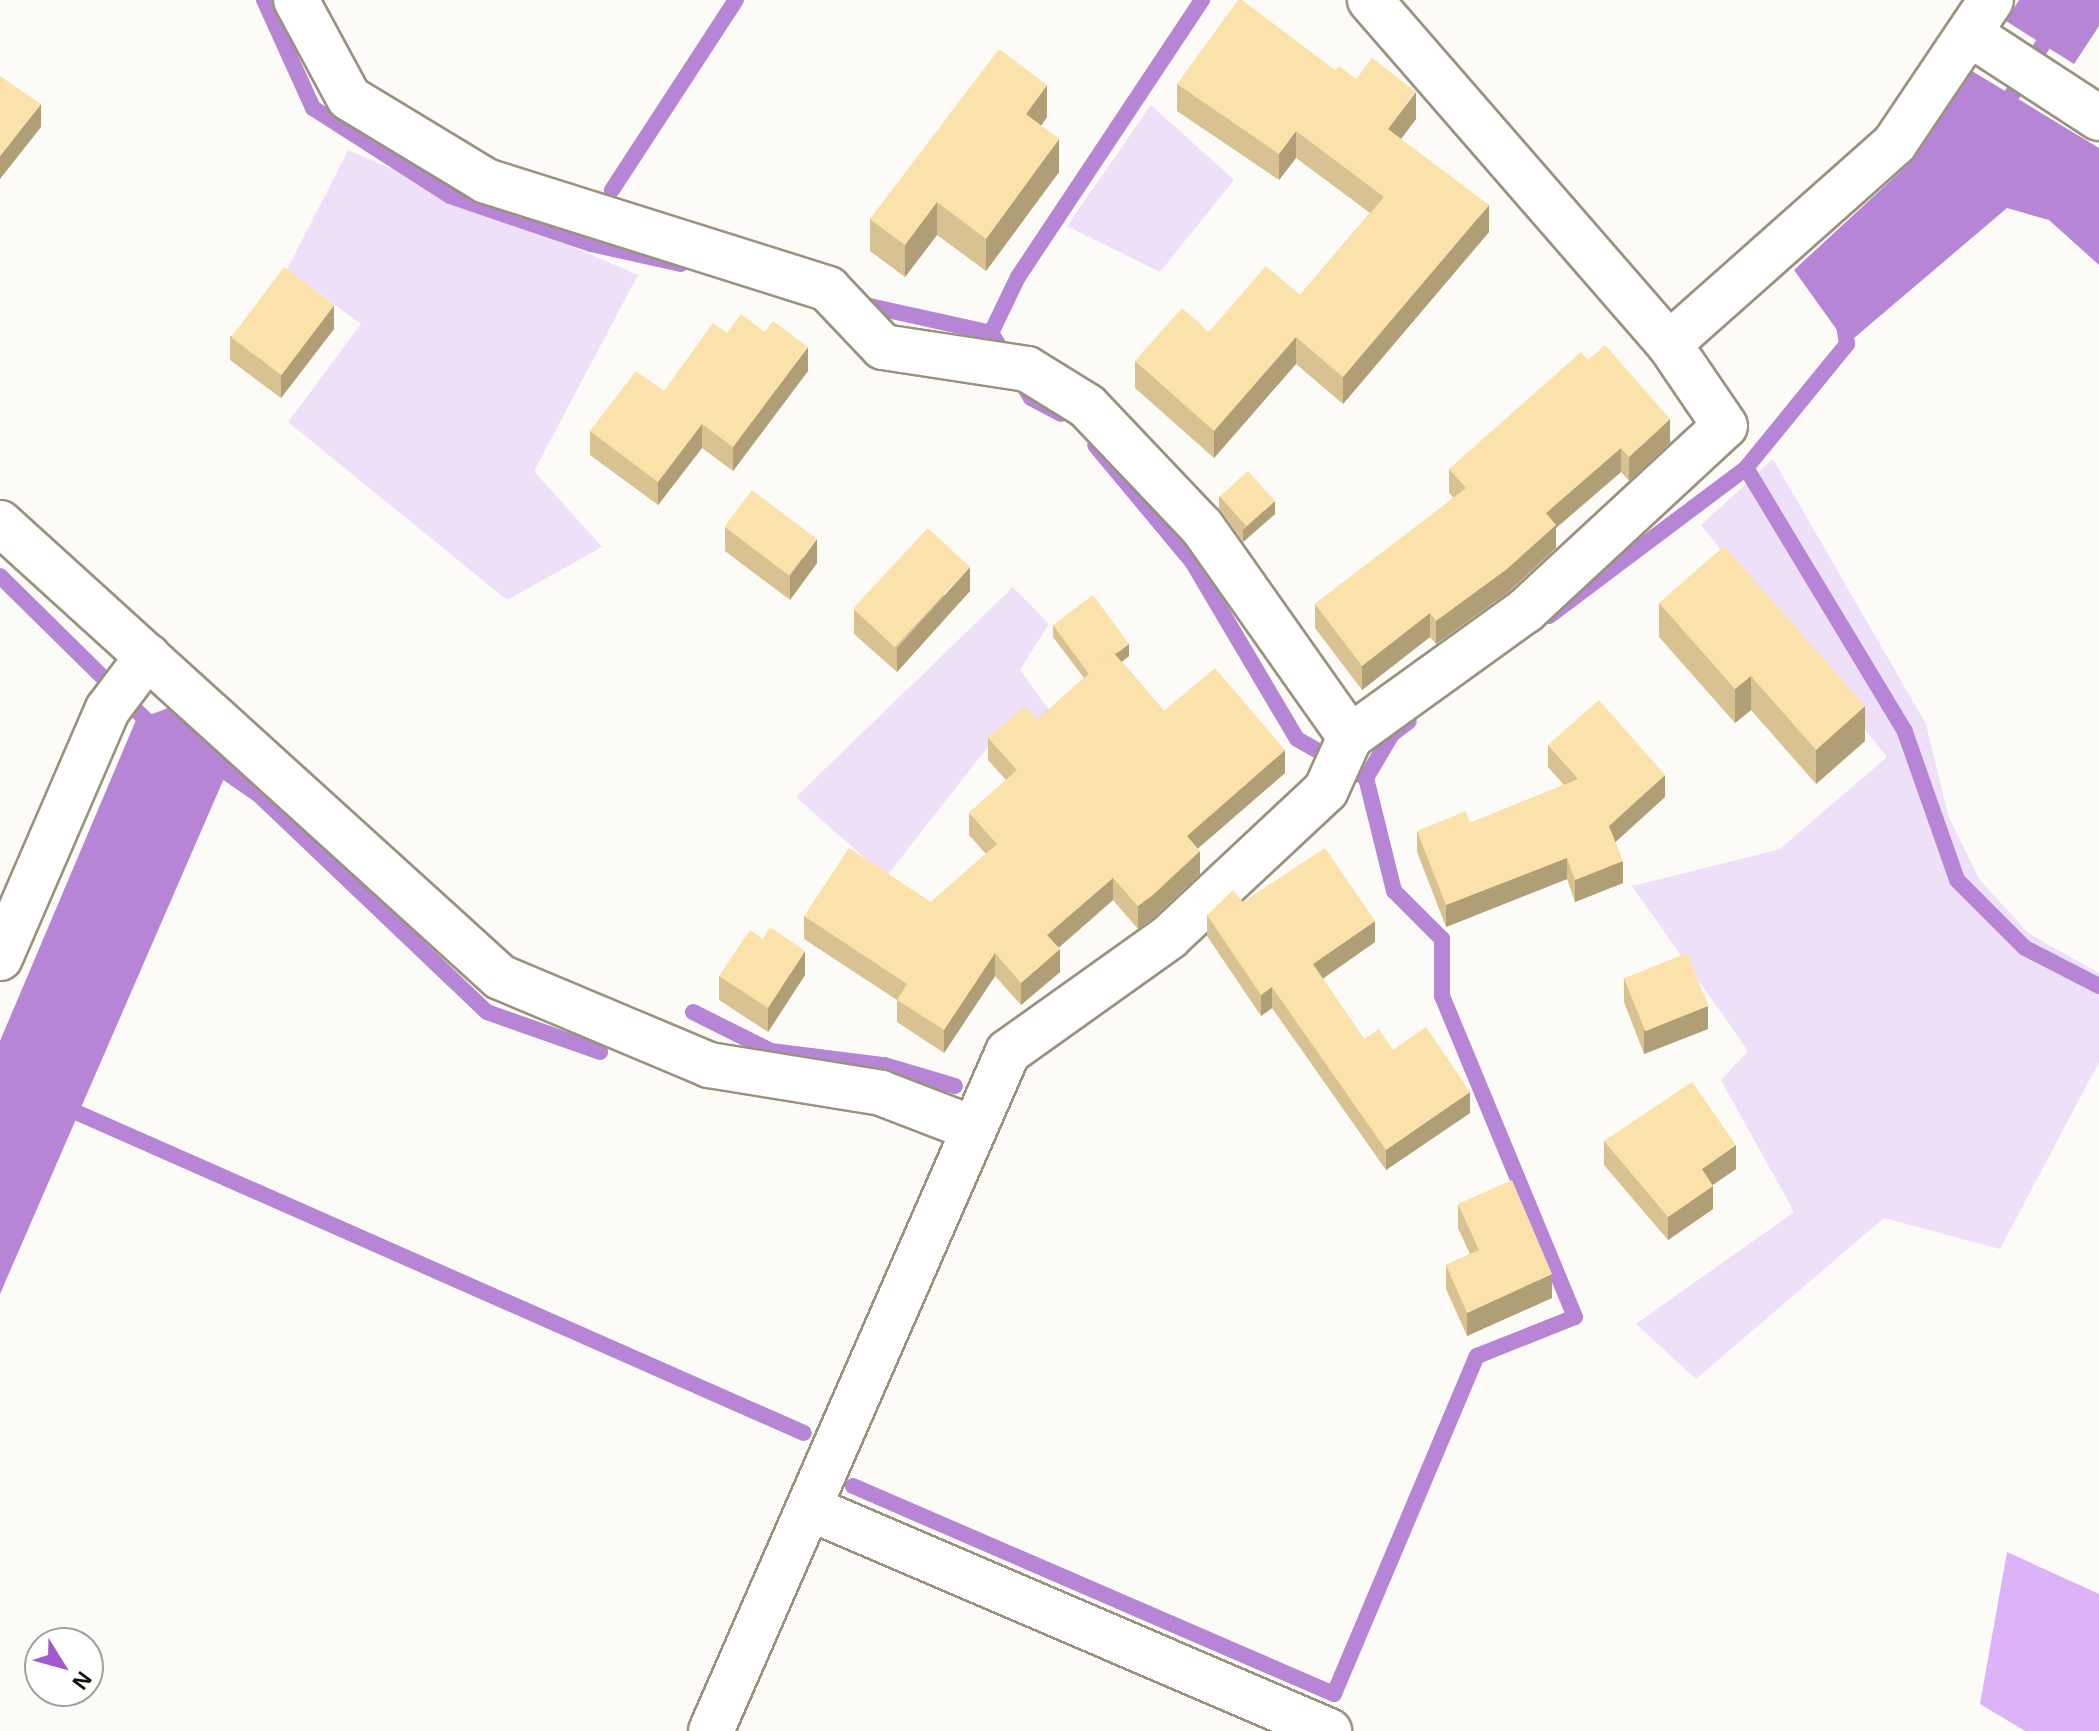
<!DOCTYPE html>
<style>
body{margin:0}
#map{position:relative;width:2099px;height:1731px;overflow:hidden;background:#fdfbf7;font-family:Arial,sans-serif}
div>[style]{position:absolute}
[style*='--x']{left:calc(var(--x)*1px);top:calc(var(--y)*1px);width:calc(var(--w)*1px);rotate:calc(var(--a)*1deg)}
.green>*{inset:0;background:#eee0f9}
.forest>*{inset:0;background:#dbb3f6}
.water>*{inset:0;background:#b685d6}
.stream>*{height:16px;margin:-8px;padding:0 8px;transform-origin:8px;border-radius:8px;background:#b685d6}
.roads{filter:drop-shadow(2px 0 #9b927e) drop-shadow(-2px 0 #9b927e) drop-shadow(0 2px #9b927e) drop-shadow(0 -2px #9b927e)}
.street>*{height:44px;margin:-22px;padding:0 22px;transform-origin:22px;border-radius:22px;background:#fff}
.wall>*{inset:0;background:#d8c292}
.shaded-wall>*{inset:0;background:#b09e77}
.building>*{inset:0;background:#fbe2aa;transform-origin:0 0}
span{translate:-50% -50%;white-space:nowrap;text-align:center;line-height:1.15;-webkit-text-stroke:8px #fff;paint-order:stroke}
.north{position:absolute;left:24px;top:1627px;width:80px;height:80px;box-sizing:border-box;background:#fff;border:2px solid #a19f9c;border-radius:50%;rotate:127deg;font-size:22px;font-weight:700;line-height:32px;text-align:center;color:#131008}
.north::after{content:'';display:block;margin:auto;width:28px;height:36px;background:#a259cd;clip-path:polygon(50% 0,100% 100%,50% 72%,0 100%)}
</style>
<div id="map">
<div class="green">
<i style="clip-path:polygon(1151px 105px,1234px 180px,1160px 272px,1067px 226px)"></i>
<i style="clip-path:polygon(348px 150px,638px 275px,534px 471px,602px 547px,507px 600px,288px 422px,361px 324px,287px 270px)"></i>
<i style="clip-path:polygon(1773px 459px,1926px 724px,1948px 815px,1979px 879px,2028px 933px,2099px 973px,2099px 1062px,2000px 1249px,1884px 1218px,1696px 1379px,1636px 1324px,1794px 1212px,1721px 1080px,1748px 1051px,1632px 886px,1780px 849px,1887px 757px,1701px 525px)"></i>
<i style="clip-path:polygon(1013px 587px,1049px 624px,1020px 670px,1110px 793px,994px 739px,886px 877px,796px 797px)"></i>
</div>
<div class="forest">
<i style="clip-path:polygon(2007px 1552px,2099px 1594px,2099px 1731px,2025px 1731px,1980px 1704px)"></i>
</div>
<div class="water">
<i style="clip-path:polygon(2019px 0,2099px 0,2099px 26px,2074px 64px,2006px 21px)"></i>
<i style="clip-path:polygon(1972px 71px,2099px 148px,2099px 265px,2049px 220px,2007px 208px,1847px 344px,1794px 270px,1913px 160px)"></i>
<i style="clip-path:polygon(171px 707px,232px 760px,0 1294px,0 1041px,136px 720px)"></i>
</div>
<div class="stream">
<i style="--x:264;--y:0;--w:119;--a:65.6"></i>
<i style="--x:313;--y:108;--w:163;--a:32.7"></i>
<i style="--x:450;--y:196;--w:149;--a:18.8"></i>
<i style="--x:591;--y:244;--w:92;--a:12.5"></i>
<i style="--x:2002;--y:111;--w:130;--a:-58.5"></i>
<i style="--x:612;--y:190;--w:227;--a:-56.9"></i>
<i style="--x:856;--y:303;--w:138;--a:12.5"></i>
<i style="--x:991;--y:333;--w:31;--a:58"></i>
<i style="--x:991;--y:333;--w:62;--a:-64.3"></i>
<i style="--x:1018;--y:277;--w:333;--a:-56.4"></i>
<i style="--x:1019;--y:378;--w:23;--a:59"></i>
<i style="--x:1031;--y:398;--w:34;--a:28"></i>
<i style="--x:1746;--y:468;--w:308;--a:58.9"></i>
<i style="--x:1905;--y:732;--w:157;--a:70.6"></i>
<i style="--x:1957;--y:880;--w:96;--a:45"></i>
<i style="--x:2025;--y:948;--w:83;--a:27.2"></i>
<i style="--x:0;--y:576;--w:221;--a:44.6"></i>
<i style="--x:1549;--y:616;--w:246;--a:-36.9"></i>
<i style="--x:1746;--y:468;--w:160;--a:-50.8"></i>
<i style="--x:1847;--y:344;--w:18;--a:-99"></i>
<i style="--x:217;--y:766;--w:51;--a:34.6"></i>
<i style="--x:259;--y:795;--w:315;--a:43.6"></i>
<i style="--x:487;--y:1012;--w:120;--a:19.5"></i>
<i style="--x:1366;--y:778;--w:51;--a:-59.4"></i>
<i style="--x:1392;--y:734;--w:21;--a:-37"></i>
<i style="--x:693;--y:1012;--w:87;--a:26.6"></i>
<i style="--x:771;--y:1051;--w:114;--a:7.1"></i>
<i style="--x:884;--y:1065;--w:74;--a:16.5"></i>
<i style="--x:78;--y:1113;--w:793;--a:23.79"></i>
<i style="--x:853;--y:1486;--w:524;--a:23.39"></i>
<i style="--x:1334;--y:1694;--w:367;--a:-67.1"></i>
<i style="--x:1477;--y:1356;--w:105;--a:-21.7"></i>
<i style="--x:1575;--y:1317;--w:347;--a:-112.5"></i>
<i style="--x:1442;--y:996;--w:57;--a:-90"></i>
<i style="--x:1442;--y:939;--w:68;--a:-135"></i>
<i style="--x:1394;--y:891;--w:116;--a:-103.9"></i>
<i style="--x:1366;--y:778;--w:79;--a:-150.5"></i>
<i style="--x:1297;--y:739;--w:204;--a:-120.6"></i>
<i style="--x:1193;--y:563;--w:153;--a:-129.7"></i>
</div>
<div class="roads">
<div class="street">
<i style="--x:296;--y:0;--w:111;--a:61.6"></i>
<i style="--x:349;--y:98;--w:160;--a:31.2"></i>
<i style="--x:486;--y:181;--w:359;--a:17.5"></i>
<i style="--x:828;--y:289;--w:80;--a:46.5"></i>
<i style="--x:883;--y:347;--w:146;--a:8.7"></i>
<i style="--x:1027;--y:369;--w:70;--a:31.7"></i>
<i style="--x:1087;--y:406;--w:167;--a:46.5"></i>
<i style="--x:1202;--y:527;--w:257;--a:54.8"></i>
<i style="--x:1970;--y:34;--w:154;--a:33.1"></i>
<i style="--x:1669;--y:344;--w:302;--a:-41.6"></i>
<i style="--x:1895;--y:143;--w:172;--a:-56.1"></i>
<i style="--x:0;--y:523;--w:675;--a:42.24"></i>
<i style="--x:500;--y:977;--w:227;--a:22.8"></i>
<i style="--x:709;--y:1065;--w:174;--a:9.2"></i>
<i style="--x:881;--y:1093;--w:94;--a:21.1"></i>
<i style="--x:0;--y:958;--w:271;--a:-66.6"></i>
<i style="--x:108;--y:709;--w:66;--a:-53"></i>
<i style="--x:809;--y:1508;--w:566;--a:23.21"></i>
<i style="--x:711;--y:1731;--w:741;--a:-66.38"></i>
<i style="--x:1008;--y:1052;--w:198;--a:-35.5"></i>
<i style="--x:1169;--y:937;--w:215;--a:-43.1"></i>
<i style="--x:1326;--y:790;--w:58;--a:-65.6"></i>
<i style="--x:1350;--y:737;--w:216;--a:-35.8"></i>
<i style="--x:1525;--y:611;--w:272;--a:-42.8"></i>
<i style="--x:1725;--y:426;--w:99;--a:-124.3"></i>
<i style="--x:1669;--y:344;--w:456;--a:-131"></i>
</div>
</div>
<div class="wall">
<i style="clip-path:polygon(1335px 70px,1356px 79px,1416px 119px,1401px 139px,1489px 232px,1343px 404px,1296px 364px,1214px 458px,1135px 388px,1135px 361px,1300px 295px,1370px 213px,1296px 158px,1279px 180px,1177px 111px,1177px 84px)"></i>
<i style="clip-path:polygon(1047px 117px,1041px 126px,1059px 172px,986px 271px,937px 235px,905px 277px,870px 251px,870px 219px)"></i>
<i style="clip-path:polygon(334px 329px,281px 398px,230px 360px,230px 336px)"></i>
<i style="clip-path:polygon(727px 333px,808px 371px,733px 471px,702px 448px,658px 505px,590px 455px,590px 431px,664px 391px)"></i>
<i style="clip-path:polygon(1670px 443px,1629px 481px,1621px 472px,1556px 528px,1556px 548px,1507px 593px,1436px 644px,1430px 637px,1362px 690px,1315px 628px,1315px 604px,1454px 498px,1449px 493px,1449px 469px)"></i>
<i style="clip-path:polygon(1219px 496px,1275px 514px,1243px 542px,1219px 508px)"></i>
<i style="clip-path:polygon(725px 527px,817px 563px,790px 600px,725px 551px)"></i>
<i style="clip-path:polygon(970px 591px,897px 672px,854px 634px,854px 610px)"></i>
<i style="clip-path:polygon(1659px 603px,1865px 741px,1816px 784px,1751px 710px,1735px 723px,1659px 637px)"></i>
<i style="clip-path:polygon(1053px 625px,1129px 656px,1122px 662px,1164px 711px,1285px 773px,1198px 848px,1200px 874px,1153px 918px,1138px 929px,1113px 900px,1058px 948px,1060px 972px,1021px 1005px,995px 976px,944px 1053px,897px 1022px,897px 1000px,804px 939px,804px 916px,931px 902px,986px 854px,969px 835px,969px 813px,1006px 780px,988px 760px,988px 738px,1037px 720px,1084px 678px,1053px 637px)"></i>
<i style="clip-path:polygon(1548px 745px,1665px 797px,1615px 842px,1623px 883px,1575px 902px,1567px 879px,1446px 927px,1417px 852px,1417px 831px,1470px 823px,1564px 785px,1548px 767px)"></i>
<i style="clip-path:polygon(1243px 902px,1375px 942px,1323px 979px,1364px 1039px,1393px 1050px,1470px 1113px,1386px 1170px,1272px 1008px,1261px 1016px,1207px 936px,1207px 915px)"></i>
<i style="clip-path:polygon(805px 975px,768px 1032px,719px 1000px,719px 976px)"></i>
<i style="clip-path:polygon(1624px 978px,1708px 1029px,1644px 1054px,1624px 1002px)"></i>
<i style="clip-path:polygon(1604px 1141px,1736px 1169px,1713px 1185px,1713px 1209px,1668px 1240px,1604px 1165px)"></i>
<i style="clip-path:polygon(1458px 1204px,1552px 1298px,1467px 1336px,1446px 1289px,1446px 1265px,1470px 1254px,1458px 1228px)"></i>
</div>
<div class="shaded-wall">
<i style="clip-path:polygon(1047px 85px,1047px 117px,1026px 147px,1026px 114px)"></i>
<i style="clip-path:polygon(1416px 92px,1416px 119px,1388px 156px,1388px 129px)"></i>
<i style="clip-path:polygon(41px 104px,41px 127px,0 179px,0 156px)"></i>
<i style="clip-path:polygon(1296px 131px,1296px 158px,1279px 180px,1279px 154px)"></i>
<i style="clip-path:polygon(1059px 139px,1059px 172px,986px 271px,986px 239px)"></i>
<i style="clip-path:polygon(937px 202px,937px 235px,905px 277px,905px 245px)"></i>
<i style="clip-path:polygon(1489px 205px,1489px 232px,1343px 404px,1343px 377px)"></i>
<i style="clip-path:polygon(334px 305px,334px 329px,281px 398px,281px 375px)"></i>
<i style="clip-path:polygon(1296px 337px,1296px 364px,1214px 458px,1214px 431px)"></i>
<i style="clip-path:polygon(808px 347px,808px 371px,733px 471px,733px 447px)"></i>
<i style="clip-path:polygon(1670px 419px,1670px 443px,1629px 481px,1629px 457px)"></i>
<i style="clip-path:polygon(702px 424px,702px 448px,658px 505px,658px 482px)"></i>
<i style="clip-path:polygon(1621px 448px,1621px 472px,1556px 528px,1556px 548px,1507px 593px,1436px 644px,1436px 621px,1546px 513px)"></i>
<i style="clip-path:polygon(1275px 501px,1275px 514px,1243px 542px,1243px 530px)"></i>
<i style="clip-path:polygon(817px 539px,817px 563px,790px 600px,790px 576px)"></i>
<i style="clip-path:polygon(970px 567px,970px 591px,897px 672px,897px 648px)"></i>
<i style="clip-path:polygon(1430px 613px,1430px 637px,1362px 690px,1362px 666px)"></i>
<i style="clip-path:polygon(1129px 644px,1129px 656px,1089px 686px,1089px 674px)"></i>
<i style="clip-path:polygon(1751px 676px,1751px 710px,1735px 723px,1735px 689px)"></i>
<i style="clip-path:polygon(1865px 706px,1865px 741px,1816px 784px,1816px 750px)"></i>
<i style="clip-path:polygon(1285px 750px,1285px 773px,1187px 858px,1187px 836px)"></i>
<i style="clip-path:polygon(1665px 775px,1665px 797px,1609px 848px,1609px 826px)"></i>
<i style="clip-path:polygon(1200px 851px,1200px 874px,1153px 918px,1138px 929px,1138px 906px)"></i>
<i style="clip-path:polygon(1567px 858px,1567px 879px,1446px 927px,1446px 905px)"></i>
<i style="clip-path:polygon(1623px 861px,1623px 883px,1575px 902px,1575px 880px)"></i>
<i style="clip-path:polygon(1113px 878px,1113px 900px,1047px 958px,1047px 935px)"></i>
<i style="clip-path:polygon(1375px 921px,1375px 942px,1313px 985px,1313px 964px)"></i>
<i style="clip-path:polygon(1060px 949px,1060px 972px,1021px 1005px,1021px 983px)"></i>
<i style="clip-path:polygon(805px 951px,805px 975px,768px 1032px,768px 1008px)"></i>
<i style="clip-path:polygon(995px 953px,995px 976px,944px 1053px,944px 1030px)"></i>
<i style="clip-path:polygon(1272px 987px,1272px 1008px,1261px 1016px,1261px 995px)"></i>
<i style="clip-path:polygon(1708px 1006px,1708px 1029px,1644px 1054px,1644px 1030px)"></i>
<i style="clip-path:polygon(1470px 1092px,1470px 1113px,1386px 1170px,1386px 1150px)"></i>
<i style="clip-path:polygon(1736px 1145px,1736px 1169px,1702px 1192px,1702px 1169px)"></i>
<i style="clip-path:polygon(1713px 1186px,1713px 1209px,1668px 1240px,1668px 1217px)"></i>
<i style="clip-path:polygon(1552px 1274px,1552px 1298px,1467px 1336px,1467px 1313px)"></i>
</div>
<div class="building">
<i style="clip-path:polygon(1238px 0,1242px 0,1335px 70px,1339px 66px,1356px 79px,1372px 58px,1416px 92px,1388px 129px,1489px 205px,1343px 377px,1296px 337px,1214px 431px,1135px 361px,1182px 308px,1209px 332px,1266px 266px,1300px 295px,1384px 197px,1296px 131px,1279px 154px,1177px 84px)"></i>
<i style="clip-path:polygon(999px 49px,1047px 85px,1026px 114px,1059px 139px,986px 239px,937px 202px,905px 245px,870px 219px)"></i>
<i style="clip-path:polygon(0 76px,41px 104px,0 156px)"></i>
<i style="left:284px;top:267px;width:63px;height:88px;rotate:37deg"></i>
<i style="clip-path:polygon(741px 314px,765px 332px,773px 321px,808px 347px,733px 447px,702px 424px,658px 482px,590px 431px,636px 371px,664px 391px,713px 323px,727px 333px)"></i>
<i style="clip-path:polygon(1605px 345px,1670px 419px,1629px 457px,1621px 448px,1546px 513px,1556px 525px,1507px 569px,1436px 621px,1430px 613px,1362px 666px,1315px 604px,1466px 488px,1449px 469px,1581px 352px,1588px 360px)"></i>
<i style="left:1248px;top:471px;width:40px;height:38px;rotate:48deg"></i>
<i style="left:752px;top:490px;width:81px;height:46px;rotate:37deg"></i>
<i style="left:928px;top:528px;width:57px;height:110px;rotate:43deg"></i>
<i style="clip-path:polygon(1724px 546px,1865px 706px,1816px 750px,1751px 676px,1735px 689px,1659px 603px)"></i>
<i style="clip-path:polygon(1093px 595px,1129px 644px,1115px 654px,1113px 652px,1089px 674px,1053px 625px)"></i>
<i style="clip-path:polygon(1113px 652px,1164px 711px,1215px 668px,1285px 750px,1187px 836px,1200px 851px,1153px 895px,1138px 906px,1113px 878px,1047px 935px,1060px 949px,1021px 983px,995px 953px,944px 1030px,897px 1000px,907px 984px,804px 916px,849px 848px,931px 902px,997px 844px,969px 813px,1017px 770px,988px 738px,1025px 706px,1037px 720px)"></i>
<i style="clip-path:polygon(1599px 700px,1665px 775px,1609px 826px,1623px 861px,1575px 880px,1567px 858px,1446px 905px,1417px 831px,1466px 811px,1470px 823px,1578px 779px,1548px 745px)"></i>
<i style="clip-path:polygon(1325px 848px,1375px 921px,1313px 964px,1364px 1039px,1379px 1029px,1393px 1050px,1426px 1027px,1470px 1092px,1386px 1150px,1272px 987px,1261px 995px,1207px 915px,1233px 890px,1243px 902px)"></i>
<i style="clip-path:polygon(770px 927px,805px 951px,768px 1008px,719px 976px,750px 930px,763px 939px)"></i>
<i style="left:1687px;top:953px;width:57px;height:68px;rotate:68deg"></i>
<i style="clip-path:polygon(1692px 1082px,1736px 1145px,1702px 1169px,1713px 1186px,1668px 1217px,1604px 1141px)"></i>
<i style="clip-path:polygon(1512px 1180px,1552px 1274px,1467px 1313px,1446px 1265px,1479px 1250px,1458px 1204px)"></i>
</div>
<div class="north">N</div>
</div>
